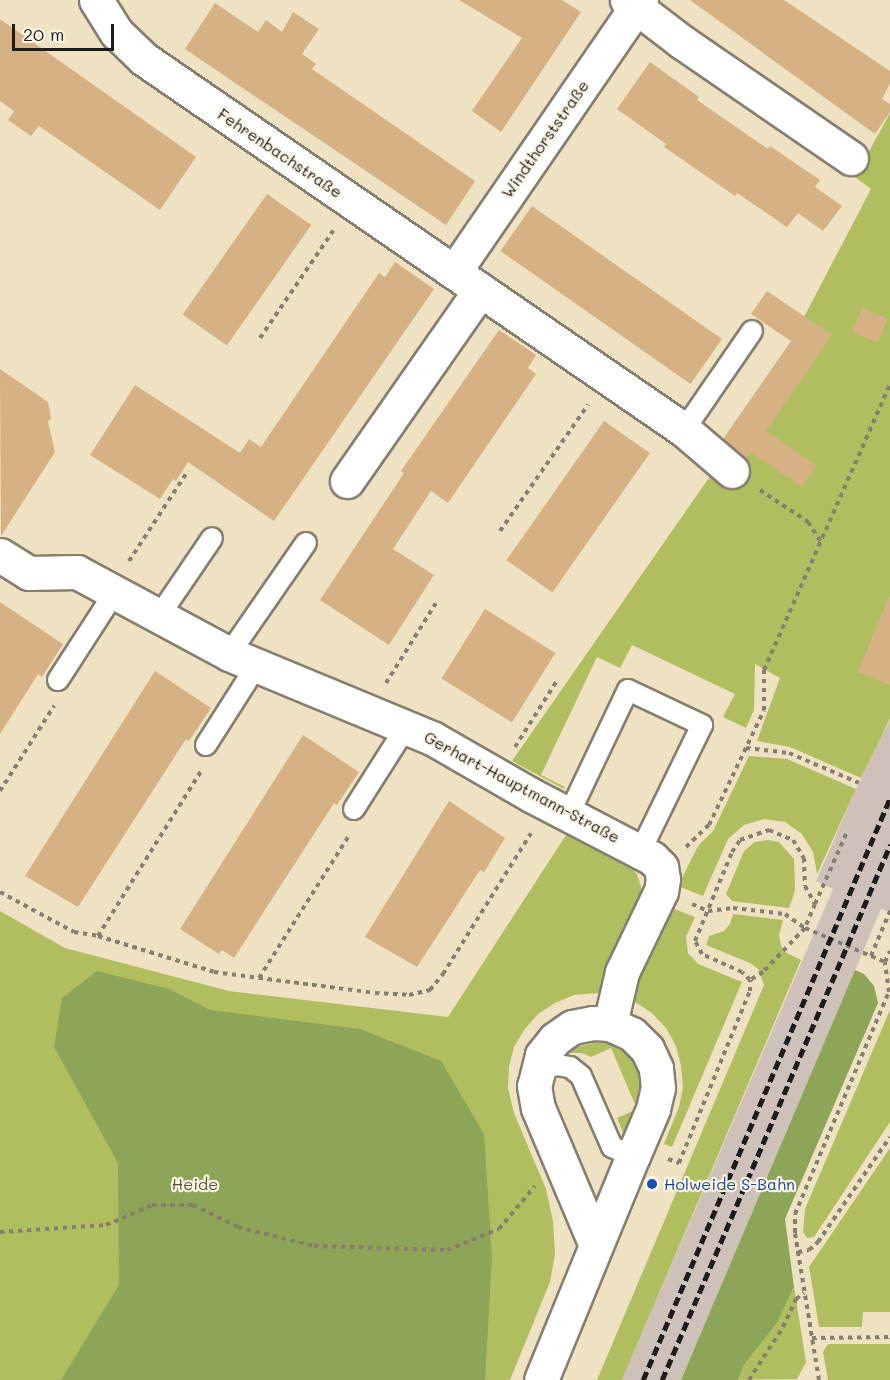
<!DOCTYPE html>
<meta charset="utf-8">
<style>
body{margin:0}
#map{position:relative;width:890px;height:1380px;overflow:hidden;background:#efe2c3;font-family:Mali,sans-serif}
div>[style]{position:absolute}
[style*='--x']{left:calc(var(--x)*1px);top:calc(var(--y)*1px);width:calc(var(--w)*1px);rotate:calc(var(--a)*1deg)}
.industrial>*{inset:0;background:#cec1ba}
.green>*{inset:0;background:#b1be60}
.forest>*{inset:0;background:#8ca556}
.building>*{inset:0;background:#d6b183;transform-origin:0 0}
.path>*{height:4px;margin-top:-2px;transform-origin:0;background:repeating-linear-gradient(90deg,#867f70 0 4.5px,transparent 0 9px)}
.roads{filter:drop-shadow(2px 0 #867f70) drop-shadow(-2px 0 #867f70) drop-shadow(0 2px #867f70) drop-shadow(0 -2px #867f70)}
.service>*{height:20px;margin:-10px;padding:0 10px;transform-origin:10px;border-radius:10px;background:#fff}
.minor>*{height:33px;margin:-16.5px;padding:0 16.5px;transform-origin:16.5px;border-radius:16.5px;background:#fff}
.rail>*{height:4.5px;margin-top:-2.25px;transform-origin:0;background:repeating-linear-gradient(90deg,#1c1c1c 0 9px,transparent 0 13.5px)}
.dots>*{width:16px;height:16px;translate:-50% -50%;box-sizing:border-box;border:3px solid #fcf5e5;border-radius:50%}
span{translate:-50% -50%;white-space:nowrap;text-align:center;line-height:1.15;-webkit-text-stroke:4.5px #fcf5e5;paint-order:stroke}
.street-label{font-size:16px;color:#1c1c1c}
.park-label{font-size:16px;color:#505534}
.transit-label{font-size:16px;color:#164399}
.left{translate:0 -50%;text-align:left}
.scale{position:absolute;left:12px;top:24px;width:102px;height:27px;box-sizing:border-box;border:3px solid #1c1c1c;border-top:0;padding-left:8px;font-size:18px;line-height:21px;white-space:nowrap;color:#1c1c1c;-webkit-text-stroke:4px #fcf5e5;paint-order:stroke}
</style>
<div id="map">
<div class="industrial">
<i style="clip-path:polygon(890px 720px,890px 912px,881px 909px,681px 1380px,622px 1380px,833px 889px,816px 881px,856px 789px)"></i>
</div>
<div class="green">
<i style="clip-path:polygon(890px 113px,890px 718px,882px 736px,861px 778px,790px 747px,757px 741px,780px 678px,755px 664px,754px 710px,746px 728px,723px 717px,735px 694px,632px 645px,620px 668px,597px 657px,541px 775px,565px 787px,564px 789px,512px 761px,713px 472px,728px 481px,810px 362px,804px 317px,871px 189px,855px 177px)"></i>
<i style="clip-path:polygon(749px 756px,787px 759px,856px 789px,817px 874px,813px 852px,802px 834px,785px 822px,764px 819px,744px 825px,728px 839px,703px 896px,678px 886px,698px 846px,713px 831px)"></i>
<i style="clip-path:polygon(566px 835px,626px 862px,637px 874px,642px 890px,640px 906px,598px 993px,574px 995px,555px 1003px,538px 1014px,524px 1030px,514px 1047px,509px 1067px,508px 1088px,514px 1113px,546px 1189px,553px 1221px,555px 1254px,550px 1282px,510px 1380px,0 1380px,0 911px,65px 948px,229px 991px,448px 1017px)"></i>
<i style="clip-path:polygon(768px 840px,779px 842px,794px 859px,795px 891px,789px 908px,732px 901px,726px 894px,744px 851px,755px 842px)"></i>
<i style="clip-path:polygon(669px 907px,695px 917px,686px 937px,688px 953px,698px 964px,742px 982px,672px 1147px,664px 1144px,679px 1107px,683px 1087px,681px 1066px,676px 1046px,666px 1028px,652px 1013px,632px 1000px,634px 977px)"></i>
<i style="clip-path:polygon(733px 914px,783px 920px,779px 935px,781px 945px,783px 951px,801px 960px,622px 1380px,597px 1380px,764px 985px,758px 969px,750px 963px,706px 945px,709px 936px,724px 931px,730px 924px)"></i>
<i style="clip-path:polygon(890px 1010px,890px 1122px,814px 1237px,807px 1238px,803px 1232px,805px 1209px)"></i>
<i style="clip-path:polygon(594px 1043px,606px 1043px,621px 1050px,632px 1060px,639px 1073px,642px 1104px,630px 1136px,624px 1135px,617px 1118px,637px 1109px,611px 1048px,591px 1057px,582px 1053px,567px 1053px,580px 1046px)"></i>
<i style="clip-path:polygon(890px 1148px,890px 1312px,863px 1312px,862px 1327px,819px 1327px,809px 1267px)"></i>
<i style="clip-path:polygon(794px 1287px,806px 1362px,797px 1379px,738px 1380px,744px 1365px,777px 1323px)"></i>
<i style="clip-path:polygon(828px 1344px,890px 1344px,890px 1380px,828px 1380px,823px 1352px)"></i>
</div>
<div class="forest">
<i style="clip-path:polygon(855px 970px,864px 974px,874px 986px,878px 1003px,785px 1219px,794px 1287px,777px 1323px,744px 1365px,738px 1380px,681px 1380px)"></i>
<i style="clip-path:polygon(97px 971px,169px 989px,210px 1010px,360px 1029px,441px 1061px,484px 1134px,492px 1257px,485px 1380px,61px 1380px,119px 1285px,118px 1163px,54px 1047px,62px 998px)"></i>
</div>
<div class="building">
<i style="clip-path:polygon(459px 0,562px 0,581px 12px,501px 132px,472px 111px,522px 38px)"></i>
<i style="clip-path:polygon(690px 0,784px 0,890px 71px,890px 83px,882px 99px,890px 104px,890px 112px,875px 134px)"></i>
<i style="clip-path:polygon(215px 3px,258px 32px,266px 20px,282px 32px,293px 12px,319px 29px,302px 54px,316px 64px,312px 69px,475px 181px,446px 225px,185px 49px)"></i>
<i style="clip-path:polygon(0 19px,196px 157px,160px 210px,39px 126px,31px 136px,8px 120px,14px 111px,0 101px)"></i>
<i style="clip-path:polygon(650px 62px,699px 97px,697px 100px,768px 149px,770px 146px,820px 180px,815px 187px,842px 206px,823px 231px,798px 213px,787px 227px,737px 193px,735px 196px,664px 147px,666px 144px,617px 109px)"></i>
<i style="left:267px;top:194px;width:54px;height:147px;rotate:35deg"></i>
<i style="left:532px;top:206px;width:232px;height:55px;rotate:35deg"></i>
<i style="clip-path:polygon(395px 262px,434px 289px,274px 521px,188px 462px,176px 481px,173px 479px,160px 499px,90px 455px,135px 385px,240px 453px,249px 439px,261px 447px,379px 273px,385px 277px)"></i>
<i style="clip-path:polygon(767px 291px,832px 335px,766px 431px,817px 466px,802px 487px,751px 452px,746px 459px,723px 439px,791px 341px,751px 314px)"></i>
<i style="left:862px;top:308px;width:28px;height:26px;rotate:23deg"></i>
<i style="clip-path:polygon(499px 330px,536px 355px,528px 368px,536px 374px,448px 503px,431px 491px,393px 549px,434px 575px,389px 645px,320px 600px,404px 473px,401px 471px)"></i>
<i style="clip-path:polygon(0 369px,48px 402px,51px 418px,48px 422px,55px 452px,1px 536px)"></i>
<i style="left:604px;top:421px;width:56px;height:170px;rotate:35deg"></i>
<i style="clip-path:polygon(889px 597px,890px 597px,890px 685px,858px 672px)"></i>
<i style="clip-path:polygon(0 602px,63px 644px,42px 677px,38px 674px,0 734px)"></i>
<i style="left:485px;top:609px;width:83px;height:82px;rotate:32deg"></i>
<i style="clip-path:polygon(155px 671px,211px 708px,189px 741px,186px 739px,78px 907px,25px 876px)"></i>
<i style="clip-path:polygon(303px 735px,359px 772px,337px 805px,334px 803px,234px 958px,222px 950px,219px 954px,180px 929px)"></i>
<i style="clip-path:polygon(449px 801px,505px 838px,484px 872px,480px 870px,417px 967px,365px 937px)"></i>
</div>
<div class="path">
<i style="--x:260;--y:338;--w:130;--a:-55.7"></i>
<i style="--x:760;--y:490;--w:58;--a:33.7"></i>
<i style="--x:808;--y:522;--w:24;--a:57"></i>
<i style="--x:500;--y:531;--w:154;--a:-55.1"></i>
<i style="--x:129;--y:561;--w:108;--a:-56.8"></i>
<i style="--x:386;--y:683;--w:94;--a:-58"></i>
<i style="--x:515;--y:747;--w:80;--a:-57.7"></i>
<i style="--x:746;--y:748;--w:43;--a:6.6"></i>
<i style="--x:789;--y:753;--w:76;--a:23.2"></i>
<i style="--x:0;--y:791;--w:101;--a:-57.6"></i>
<i style="--x:686;--y:847;--w:32;--a:-44"></i>
<i style="--x:709;--y:825;--w:127;--a:-64.4"></i>
<i style="--x:764;--y:710;--w:40;--a:-90"></i>
<i style="--x:764;--y:670;--w:313;--a:-66.2"></i>
<i style="--x:0;--y:892;--w:84;--a:28.4"></i>
<i style="--x:74;--y:932;--w:24;--a:9"></i>
<i style="--x:98;--y:936;--w:121;--a:17.2"></i>
<i style="--x:214;--y:972;--w:162;--a:7.4"></i>
<i style="--x:375;--y:993;--w:34;--a:3"></i>
<i style="--x:409;--y:995;--w:22;--a:-13"></i>
<i style="--x:430;--y:990;--w:21;--a:-51"></i>
<i style="--x:443;--y:974;--w:166;--a:-58"></i>
<i style="--x:692;--y:904;--w:17;--a:24"></i>
<i style="--x:708;--y:911;--w:25;--a:-7"></i>
<i style="--x:733;--y:908;--w:52;--a:6.6"></i>
<i style="--x:785;--y:914;--w:24;--a:35"></i>
<i style="--x:805;--y:928;--w:87;--a:23"></i>
<i style="--x:815;--y:904;--w:77;--a:-66.1"></i>
<i style="--x:98;--y:936;--w:195;--a:-58"></i>
<i style="--x:871;--y:956;--w:49;--a:-67.1"></i>
<i style="--x:259;--y:978;--w:170;--a:-57.7"></i>
<i style="--x:668;--y:1159;--w:12;--a:20"></i>
<i style="--x:679;--y:1163;--w:186;--a:-67.6"></i>
<i style="--x:750;--y:991;--w:11;--a:-90"></i>
<i style="--x:750;--y:980;--w:11;--a:-135"></i>
<i style="--x:742;--y:972;--w:44;--a:-155.8"></i>
<i style="--x:702;--y:954;--w:15;--a:-118"></i>
<i style="--x:695;--y:941;--w:96;--a:-67.4"></i>
<i style="--x:732;--y:852;--w:14;--a:-56"></i>
<i style="--x:740;--y:840;--w:31;--a:-19"></i>
<i style="--x:769;--y:830;--w:26;--a:23"></i>
<i style="--x:793;--y:840;--w:21;--a:59"></i>
<i style="--x:804;--y:858;--w:28;--a:88"></i>
<i style="--x:805;--y:886;--w:21;--a:61"></i>
<i style="--x:815;--y:904;--w:26;--a:113"></i>
<i style="--x:805;--y:928;--w:61;--a:133.7"></i>
<i style="--x:763;--y:972;--w:15;--a:148"></i>
<i style="--x:0;--y:1232;--w:106;--a:-3.8"></i>
<i style="--x:106;--y:1225;--w:50;--a:-23.5"></i>
<i style="--x:152;--y:1205;--w:41;--a:0"></i>
<i style="--x:193;--y:1205;--w:50;--a:26.1"></i>
<i style="--x:238;--y:1227;--w:78;--a:14"></i>
<i style="--x:314;--y:1246;--w:133;--a:1.7"></i>
<i style="--x:447;--y:1250;--w:56;--a:-22"></i>
<i style="--x:499;--y:1229;--w:56;--a:-50.1"></i>
<i style="--x:798;--y:1252;--w:11;--a:-10"></i>
<i style="--x:809;--y:1250;--w:12;--a:-42"></i>
<i style="--x:818;--y:1242;--w:127;--a:-55.6"></i>
<i style="--x:812;--y:1338;--w:78;--a:-0.7"></i>
<i style="--x:749;--y:1380;--w:63;--a:-57.3"></i>
<i style="--x:783;--y:1327;--w:31;--a:-65"></i>
<i style="--x:796;--y:1299;--w:10;--a:-37"></i>
<i style="--x:819;--y:1380;--w:149;--a:-99.3"></i>
<i style="--x:795;--y:1233;--w:19;--a:-90"></i>
<i style="--x:795;--y:1214;--w:241;--a:-67.1"></i>
<i style="--x:889;--y:992;--w:30;--a:-98"></i>
<i style="--x:885;--y:962;--w:12;--a:-66"></i>
</div>
<div class="roads">
<div class="service">
<i style="--x:684;--y:430;--w:120;--a:-55.5"></i>
<i style="--x:159;--y:616;--w:94;--a:-55.8"></i>
<i style="--x:229;--y:654;--w:135;--a:-55.3"></i>
<i style="--x:58;--y:680;--w:105;--a:-57.1"></i>
<i style="--x:206;--y:745;--w:95;--a:-57.5"></i>
<i style="--x:354;--y:809;--w:97;--a:-57.6"></i>
<i style="--x:569;--y:814;--w:137;--a:-64.6"></i>
<i style="--x:628;--y:690;--w:82;--a:25.3"></i>
<i style="--x:702;--y:725;--w:139;--a:116"></i>
<i style="--x:536;--y:1071;--w:22;--a:-16"></i>
<i style="--x:557;--y:1065;--w:13;--a:9"></i>
<i style="--x:570;--y:1067;--w:14;--a:39"></i>
<i style="--x:581;--y:1076;--w:77;--a:66.4"></i>
<i style="--x:612;--y:1147;--w:23;--a:23"></i>
</div>
<div class="minor">
<i style="--x:96;--y:0;--w:39;--a:58"></i>
<i style="--x:117;--y:33;--w:37;--a:44"></i>
<i style="--x:144;--y:59;--w:655;--a:34.49"></i>
<i style="--x:684;--y:430;--w:63;--a:40.5"></i>
<i style="--x:627;--y:0;--w:69;--a:37.4"></i>
<i style="--x:682;--y:42;--w:205;--a:34.5"></i>
<i style="--x:454;--y:272;--w:330;--a:-55.5"></i>
<i style="--x:347;--y:481;--w:233;--a:-55.1"></i>
<i style="--x:0;--y:555;--w:34;--a:32"></i>
<i style="--x:29;--y:573;--w:48;--a:-1.2"></i>
<i style="--x:77;--y:572;--w:173;--a:28.3"></i>
<i style="--x:229;--y:654;--w:220;--a:22.5"></i>
<i style="--x:432;--y:738;--w:114;--a:29.9"></i>
<i style="--x:531;--y:795;--w:136;--a:27.5"></i>
<i style="--x:652;--y:858;--w:13;--a:45"></i>
<i style="--x:661;--y:867;--w:12;--a:81"></i>
<i style="--x:663;--y:879;--w:12;--a:99"></i>
<i style="--x:661;--y:891;--w:90;--a:115.7"></i>
<i style="--x:622;--y:972;--w:53;--a:103"></i>
<i style="--x:541;--y:1380;--w:242;--a:-67.7"></i>
<i style="--x:633;--y:1156;--w:51;--a:-66.9"></i>
<i style="--x:653;--y:1109;--w:22;--a:-77"></i>
<i style="--x:658;--y:1088;--w:20;--a:-96"></i>
<i style="--x:656;--y:1068;--w:21;--a:-115"></i>
<i style="--x:647;--y:1049;--w:21;--a:-135"></i>
<i style="--x:632;--y:1034;--w:24;--a:-156"></i>
<i style="--x:610;--y:1024;--w:17;--a:-177"></i>
<i style="--x:593;--y:1023;--w:21;--a:169"></i>
<i style="--x:572;--y:1027;--w:21;--a:145"></i>
<i style="--x:555;--y:1039;--w:21;--a:129"></i>
<i style="--x:542;--y:1055;--w:32;--a:104"></i>
<i style="--x:534;--y:1086;--w:22;--a:80"></i>
<i style="--x:538;--y:1108;--w:149;--a:67.1"></i>
</div>
</div>
<div class="rail">
<i style="--x:643;--y:1380;--w:632;--a:-67"></i>
<i style="--x:662;--y:1380;--w:582;--a:-66.92"></i>
</div>
<div class="dots">
<i style="left:652px;top:1184px;background:#1a4fb4"></i>
</div>
<div class="street-label">
<span style="left:545px;top:139px;rotate:-55deg">Windthorststraße</span>
<span style="left:280px;top:153px;rotate:34deg">Fehrenbachstraße</span>
<span style="left:522px;top:787px;rotate:28deg">Gerhart-Hauptmann-Straße</span>
</div>
<div class="park-label">
<span style="left:195px;top:1184px">Heide</span>
</div>
<div class="transit-label">
<span class="left" style="left:664px;top:1184px">Holweide S-Bahn</span>
</div>
<div class="scale">20 m</div>
</div>
